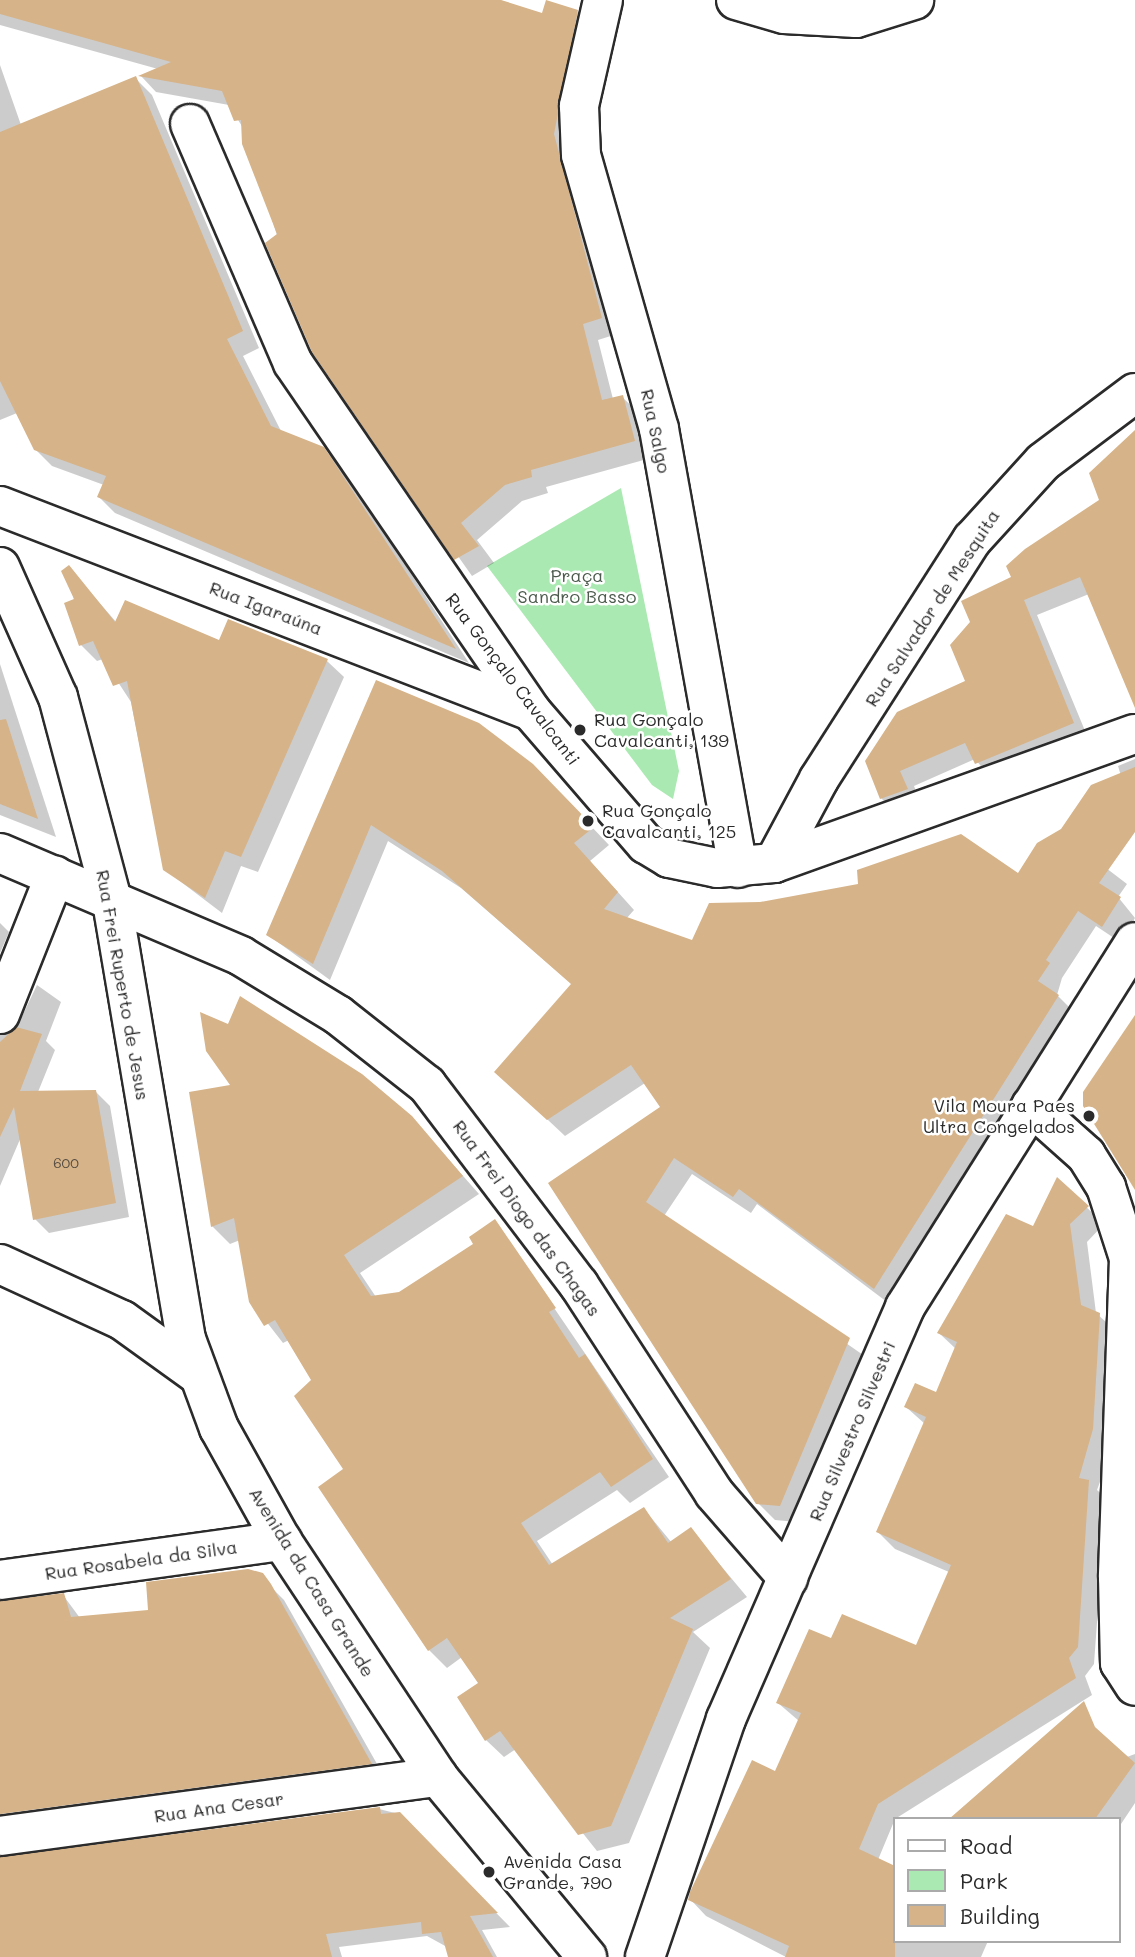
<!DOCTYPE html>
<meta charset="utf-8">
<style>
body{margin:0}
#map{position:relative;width:1135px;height:1957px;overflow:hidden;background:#fff;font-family:Mali,sans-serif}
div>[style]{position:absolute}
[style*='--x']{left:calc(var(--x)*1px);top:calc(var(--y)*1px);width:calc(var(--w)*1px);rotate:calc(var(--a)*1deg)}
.green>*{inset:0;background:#aae9b1}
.shadow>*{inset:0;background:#0003}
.building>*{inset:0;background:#d6b388}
.roads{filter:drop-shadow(2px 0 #2b2b2b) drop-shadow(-2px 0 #2b2b2b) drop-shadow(0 2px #2b2b2b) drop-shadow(0 -2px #2b2b2b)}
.minor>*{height:38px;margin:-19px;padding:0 19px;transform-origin:19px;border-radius:19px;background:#fff}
.dots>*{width:19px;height:19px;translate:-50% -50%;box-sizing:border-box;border:4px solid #fff;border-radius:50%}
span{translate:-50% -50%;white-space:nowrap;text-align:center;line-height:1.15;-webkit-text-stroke:5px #fff;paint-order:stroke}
.number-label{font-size:14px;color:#564d42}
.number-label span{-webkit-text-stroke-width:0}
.street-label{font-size:18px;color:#2b2b2b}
.park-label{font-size:18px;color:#4b5a4c}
.poi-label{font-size:18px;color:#2b2b2b}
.left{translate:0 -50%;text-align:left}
.right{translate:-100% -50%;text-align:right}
.legend{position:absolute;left:893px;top:1817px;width:228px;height:126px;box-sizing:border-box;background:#fff;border:2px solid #aaa;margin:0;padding:9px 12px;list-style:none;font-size:21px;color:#2b2b2b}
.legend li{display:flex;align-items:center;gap:14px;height:35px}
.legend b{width:35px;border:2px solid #aaa}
</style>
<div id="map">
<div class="green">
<i style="clip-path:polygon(621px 488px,679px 771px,673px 799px,652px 785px,487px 566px)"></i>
</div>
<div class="shadow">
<i style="clip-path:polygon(0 0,500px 0,543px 15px,577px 12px,594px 28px,569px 152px,617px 334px,598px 340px,613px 399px,622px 397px,639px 413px,651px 458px,546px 487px,548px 493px,522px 501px,477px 540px,494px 563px,472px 576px,314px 352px,243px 128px,229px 105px,156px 92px,141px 76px,158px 69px,0 25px)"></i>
<i style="clip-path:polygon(0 65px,21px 125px,135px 78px,152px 95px,259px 348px,243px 356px,281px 431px,323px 449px,341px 466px,469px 663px,115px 513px,99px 497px,104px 485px,52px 466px,35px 449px,17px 413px,0 420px)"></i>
<i style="clip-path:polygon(1135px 438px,1135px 688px,1089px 594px,1037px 615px,1088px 738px,991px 778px,975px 759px,914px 786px,921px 804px,896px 813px,881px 798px,867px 761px,968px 682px,1013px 578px,1101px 501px)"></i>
<i style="clip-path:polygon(69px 568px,117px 623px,327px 661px,344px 677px,258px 872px,241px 866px,222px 913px,164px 869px,131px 702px,103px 659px,97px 661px,81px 645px)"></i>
<i style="clip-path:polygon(0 664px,56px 837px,0 815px)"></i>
<i style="clip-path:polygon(377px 682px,550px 783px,609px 845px,590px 861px,634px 910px,626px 919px,693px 942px,760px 904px,1018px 876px,1059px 832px,1127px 884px,1118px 897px,1135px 918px,1120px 942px,1096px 926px,1062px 978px,1057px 995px,1075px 1013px,891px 1305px,757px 1204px,751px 1213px,692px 1174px,664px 1216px,866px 1357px,797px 1522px,775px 1520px,757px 1502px,550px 1183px,662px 1108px,645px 1083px,565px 1136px,514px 1088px,573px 985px,461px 888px,388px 841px,330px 980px,268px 935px)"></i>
<i style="clip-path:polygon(1135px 759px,1135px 822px,1118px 766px)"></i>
<i style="clip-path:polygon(0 923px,9px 932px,0 953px)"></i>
<i style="clip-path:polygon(37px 985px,61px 1002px,46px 1041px,55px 1050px,38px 1092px,96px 1092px,110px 1106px,129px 1217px,49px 1233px,35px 1219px,21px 1137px,0 1186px,0 1035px,14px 1033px)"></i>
<i style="clip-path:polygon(410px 1116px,479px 1194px,360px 1273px,376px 1297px,400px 1294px,475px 1244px,495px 1221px,669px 1477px,630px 1503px,617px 1490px,537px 1541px,553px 1565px,644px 1509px,672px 1543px,691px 1530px,747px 1597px,693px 1632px,710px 1648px,629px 1843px,597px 1851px,516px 1749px,504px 1757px,486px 1740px,480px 1684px,462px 1657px,447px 1668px,429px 1650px,313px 1380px,289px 1340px,283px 1343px,251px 1302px,240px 1240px,230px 1244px,212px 1226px)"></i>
<i style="clip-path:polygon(1058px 1180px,1104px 1224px,1087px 1242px,1096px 1313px,1116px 1331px,1108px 1460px,1097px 1490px,1106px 1498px,1094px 1664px,1085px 1676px,1092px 1695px,895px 1819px,865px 1891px,895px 1866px,895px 1941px,988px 1941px,981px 1957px,786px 1957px,706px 1916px,690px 1899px,776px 1773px,799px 1721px,778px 1703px,832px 1641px,917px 1648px,949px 1572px,895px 1549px,878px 1532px,925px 1424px,906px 1407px,937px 1394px,956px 1349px,939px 1333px,1034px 1228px)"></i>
<i style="clip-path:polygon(269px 1585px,284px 1600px,385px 1778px,0 1836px,0 1603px,63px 1595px,80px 1618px,150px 1612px)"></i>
<i style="clip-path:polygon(1135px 1754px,1135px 1803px,1119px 1827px,1119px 1819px,1071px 1819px,1089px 1771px)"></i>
<i style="clip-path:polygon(379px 1809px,399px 1814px,510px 1927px,482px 1930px,497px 1957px,450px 1957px,447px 1947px,427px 1936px,339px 1947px,342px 1957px,0 1957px,0 1881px)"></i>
</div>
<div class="building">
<i style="clip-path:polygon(0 0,501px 0,542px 13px,546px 0,578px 10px,554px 134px,602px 318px,583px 324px,602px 400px,623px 395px,635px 441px,531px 470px,532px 477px,505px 485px,461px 523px,479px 546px,454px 560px,312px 352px,265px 243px,277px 234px,242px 144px,241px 120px,234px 121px,222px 91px,138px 76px,171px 62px,0 14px)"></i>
<i style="clip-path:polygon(136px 76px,243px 331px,227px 339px,271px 426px,324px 447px,456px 649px,97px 497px,106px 476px,34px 450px,0 381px,0 132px)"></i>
<i style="clip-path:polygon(1135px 430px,1135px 708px,1080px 577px,1024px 600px,1074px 723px,975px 764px,965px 743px,900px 771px,908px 789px,880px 799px,865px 761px,897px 712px,965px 681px,950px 645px,970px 622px,961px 601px,1011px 577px,1006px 566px,1025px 549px,1099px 500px,1089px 473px)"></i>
<i style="clip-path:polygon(69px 565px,115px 622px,125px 600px,219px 640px,228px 619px,328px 659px,241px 857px,225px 851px,205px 898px,163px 870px,127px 681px,113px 686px,93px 641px,79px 646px,64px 603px,74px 599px,61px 571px)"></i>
<i style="clip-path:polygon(376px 680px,479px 723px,533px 764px,594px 827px,574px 843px,618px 892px,604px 909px,692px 940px,709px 903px,760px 902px,858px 884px,857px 870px,961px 834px,1018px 873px,1037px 843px,1061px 829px,1091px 785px,1135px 767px,1135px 832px,1099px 883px,1121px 897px,1102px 927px,1078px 911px,1046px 960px,1050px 963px,1038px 981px,1059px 995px,874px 1289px,739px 1189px,733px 1197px,674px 1158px,646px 1202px,850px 1338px,780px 1506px,756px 1504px,548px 1183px,660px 1107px,631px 1065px,547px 1120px,494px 1072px,571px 984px,442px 871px,371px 825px,313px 964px,266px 935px)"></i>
<i style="clip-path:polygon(6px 719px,38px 819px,0 804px,0 720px)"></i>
<i style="clip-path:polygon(240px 996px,362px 1074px,412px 1116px,463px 1176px,344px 1255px,371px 1296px,399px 1292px,473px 1244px,469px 1237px,495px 1219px,556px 1308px,549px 1312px,579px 1358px,585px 1354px,653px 1459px,611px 1487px,600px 1472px,521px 1523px,549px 1565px,644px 1507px,668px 1543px,691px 1527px,731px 1579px,670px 1618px,693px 1629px,611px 1826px,578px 1835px,500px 1731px,485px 1741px,457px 1697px,478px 1683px,447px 1638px,428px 1651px,318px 1487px,343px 1469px,294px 1396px,311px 1380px,275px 1320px,264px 1326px,249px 1302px,234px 1218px,211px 1227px,189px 1092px,230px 1085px,206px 1051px,200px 1012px,228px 1024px)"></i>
<i style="clip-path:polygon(1135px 1015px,1135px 1190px,1083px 1106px,1083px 1092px)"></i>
<i style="clip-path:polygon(16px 1027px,42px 1034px,20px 1091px,96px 1090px,116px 1203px,33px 1220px,14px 1107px,0 1137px,0 1042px)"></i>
<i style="clip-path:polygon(1057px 1177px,1089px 1206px,1070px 1224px,1081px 1305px,1100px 1313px,1093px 1429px,1079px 1478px,1089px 1480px,1078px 1647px,1069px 1658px,1076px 1678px,878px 1804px,859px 1849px,895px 1866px,895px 1957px,785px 1957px,789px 1946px,688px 1900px,690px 1892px,752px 1760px,775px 1771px,801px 1713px,776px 1703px,809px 1629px,831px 1638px,842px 1614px,916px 1645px,951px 1565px,876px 1532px,926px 1417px,904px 1407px,915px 1383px,936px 1392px,957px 1342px,937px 1333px,1006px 1214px,1033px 1226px)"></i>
<i style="clip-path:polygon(248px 1569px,263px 1573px,271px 1584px,372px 1764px,0 1814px,0 1601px,64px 1593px,71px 1617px,148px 1610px,146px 1582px)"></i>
<i style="clip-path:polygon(1084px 1701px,1095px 1727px,1135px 1763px,1095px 1819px,949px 1819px)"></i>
<i style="clip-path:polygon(380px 1807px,381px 1814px,400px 1812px,498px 1913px,470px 1916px,493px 1957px,448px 1957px,441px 1932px,422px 1934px,421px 1922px,326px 1934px,332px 1957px,0 1957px,0 1857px)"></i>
</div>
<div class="roads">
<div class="minor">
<i style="--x:603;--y:0;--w:109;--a:102.8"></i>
<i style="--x:579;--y:106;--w:49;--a:87.7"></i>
<i style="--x:581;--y:155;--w:285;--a:74.1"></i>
<i style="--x:659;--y:429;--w:446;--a:79.8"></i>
<i style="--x:736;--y:0;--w:50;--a:16.3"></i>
<i style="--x:784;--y:14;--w:72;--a:3.2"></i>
<i style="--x:856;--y:18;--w:61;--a:-17.2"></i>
<i style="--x:190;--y:124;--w:260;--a:66.7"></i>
<i style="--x:293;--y:363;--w:422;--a:55.6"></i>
<i style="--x:531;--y:711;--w:176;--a:49.2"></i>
<i style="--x:646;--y:844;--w:27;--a:31"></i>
<i style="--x:669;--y:858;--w:49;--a:11.8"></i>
<i style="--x:717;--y:868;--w:57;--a:-5"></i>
<i style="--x:774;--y:863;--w:383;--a:-19.7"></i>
<i style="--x:0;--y:506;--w:569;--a:21.11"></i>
<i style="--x:0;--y:567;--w:142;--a:66"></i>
<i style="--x:58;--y:697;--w:206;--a:75.1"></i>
<i style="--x:111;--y:896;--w:449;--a:80.4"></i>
<i style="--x:186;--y:1339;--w:95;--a:69.7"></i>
<i style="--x:219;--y:1428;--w:129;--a:60.9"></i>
<i style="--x:282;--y:1541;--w:283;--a:56.5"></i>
<i style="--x:438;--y:1777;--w:234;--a:50.4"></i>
<i style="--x:0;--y:853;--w:262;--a:23.1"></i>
<i style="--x:241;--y:956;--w:114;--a:31.3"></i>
<i style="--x:338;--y:1015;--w:113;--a:38.2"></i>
<i style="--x:427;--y:1085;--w:251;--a:52.8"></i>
<i style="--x:579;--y:1285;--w:248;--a:57"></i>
<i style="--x:714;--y:1493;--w:113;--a:49"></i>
<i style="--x:774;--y:863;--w:95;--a:-61.8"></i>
<i style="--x:819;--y:779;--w:284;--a:-57.4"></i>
<i style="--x:972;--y:540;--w:105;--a:-47.7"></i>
<i style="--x:1043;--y:462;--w:115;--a:-36.9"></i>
<i style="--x:0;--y:1014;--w:149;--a:-68.4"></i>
<i style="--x:1031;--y:1106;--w:74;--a:41.7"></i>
<i style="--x:1086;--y:1155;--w:38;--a:58"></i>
<i style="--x:1106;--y:1187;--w:75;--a:72.1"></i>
<i style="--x:1129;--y:1258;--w:319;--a:92"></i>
<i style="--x:1118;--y:1577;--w:86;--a:88.7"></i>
<i style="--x:1120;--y:1663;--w:27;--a:57"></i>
<i style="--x:0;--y:1264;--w:134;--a:24.7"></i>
<i style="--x:122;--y:1320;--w:92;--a:35.8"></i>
<i style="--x:0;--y:1580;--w:285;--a:-7.9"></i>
<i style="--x:0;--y:1836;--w:442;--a:-7.7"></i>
<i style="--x:645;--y:1957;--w:251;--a:-71.2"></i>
<i style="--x:726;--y:1719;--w:449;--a:-66.5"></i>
<i style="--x:905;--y:1307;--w:431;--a:-57.8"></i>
</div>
</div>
<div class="dots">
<i style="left:580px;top:730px;background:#2b2b2b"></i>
<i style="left:588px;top:821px;background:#2b2b2b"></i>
<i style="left:1089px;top:1116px;background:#2b2b2b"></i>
<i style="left:489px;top:1872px;background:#2b2b2b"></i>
</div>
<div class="number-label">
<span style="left:66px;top:1163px">600</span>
</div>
<div class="street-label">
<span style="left:656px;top:431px;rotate:78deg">Rua Salgo</span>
<span style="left:266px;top:608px;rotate:21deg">Rua Igaraúna</span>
<span style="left:932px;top:608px;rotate:-57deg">Rua Salvador de Mesquita</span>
<span style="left:513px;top:679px;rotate:53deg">Rua Gonçalo Cavalcanti</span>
<span style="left:123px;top:985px;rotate:80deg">Rua Frei Ruperto de Jesus</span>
<span style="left:527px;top:1218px;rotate:54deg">Rua Frei Diogo das Chagas</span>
<span style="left:852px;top:1431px;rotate:-67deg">Rua Silvestro Silvestri</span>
<span style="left:141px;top:1560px;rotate:-8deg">Rua Rosabela da Silva</span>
<span style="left:312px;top:1582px;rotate:58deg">Avenida da Casa Grande</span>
<span style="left:219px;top:1807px;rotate:-8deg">Rua Ana Cesar</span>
</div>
<div class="park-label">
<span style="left:577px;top:586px">Praça<br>Sandro Basso</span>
</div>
<div class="poi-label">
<span class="left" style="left:594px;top:730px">Rua Gonçalo<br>Cavalcanti, 139</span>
<span class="left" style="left:602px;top:821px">Rua Gonçalo<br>Cavalcanti, 125</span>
<span class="right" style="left:1075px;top:1116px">Vila Moura Paes<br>Ultra Congelados</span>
<span class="left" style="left:503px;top:1872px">Avenida Casa<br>Grande, 790</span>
</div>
<ul class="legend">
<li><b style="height:9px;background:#fff"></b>Road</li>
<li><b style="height:19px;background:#aae9b1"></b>Park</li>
<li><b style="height:19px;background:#d6b388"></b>Building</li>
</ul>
</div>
